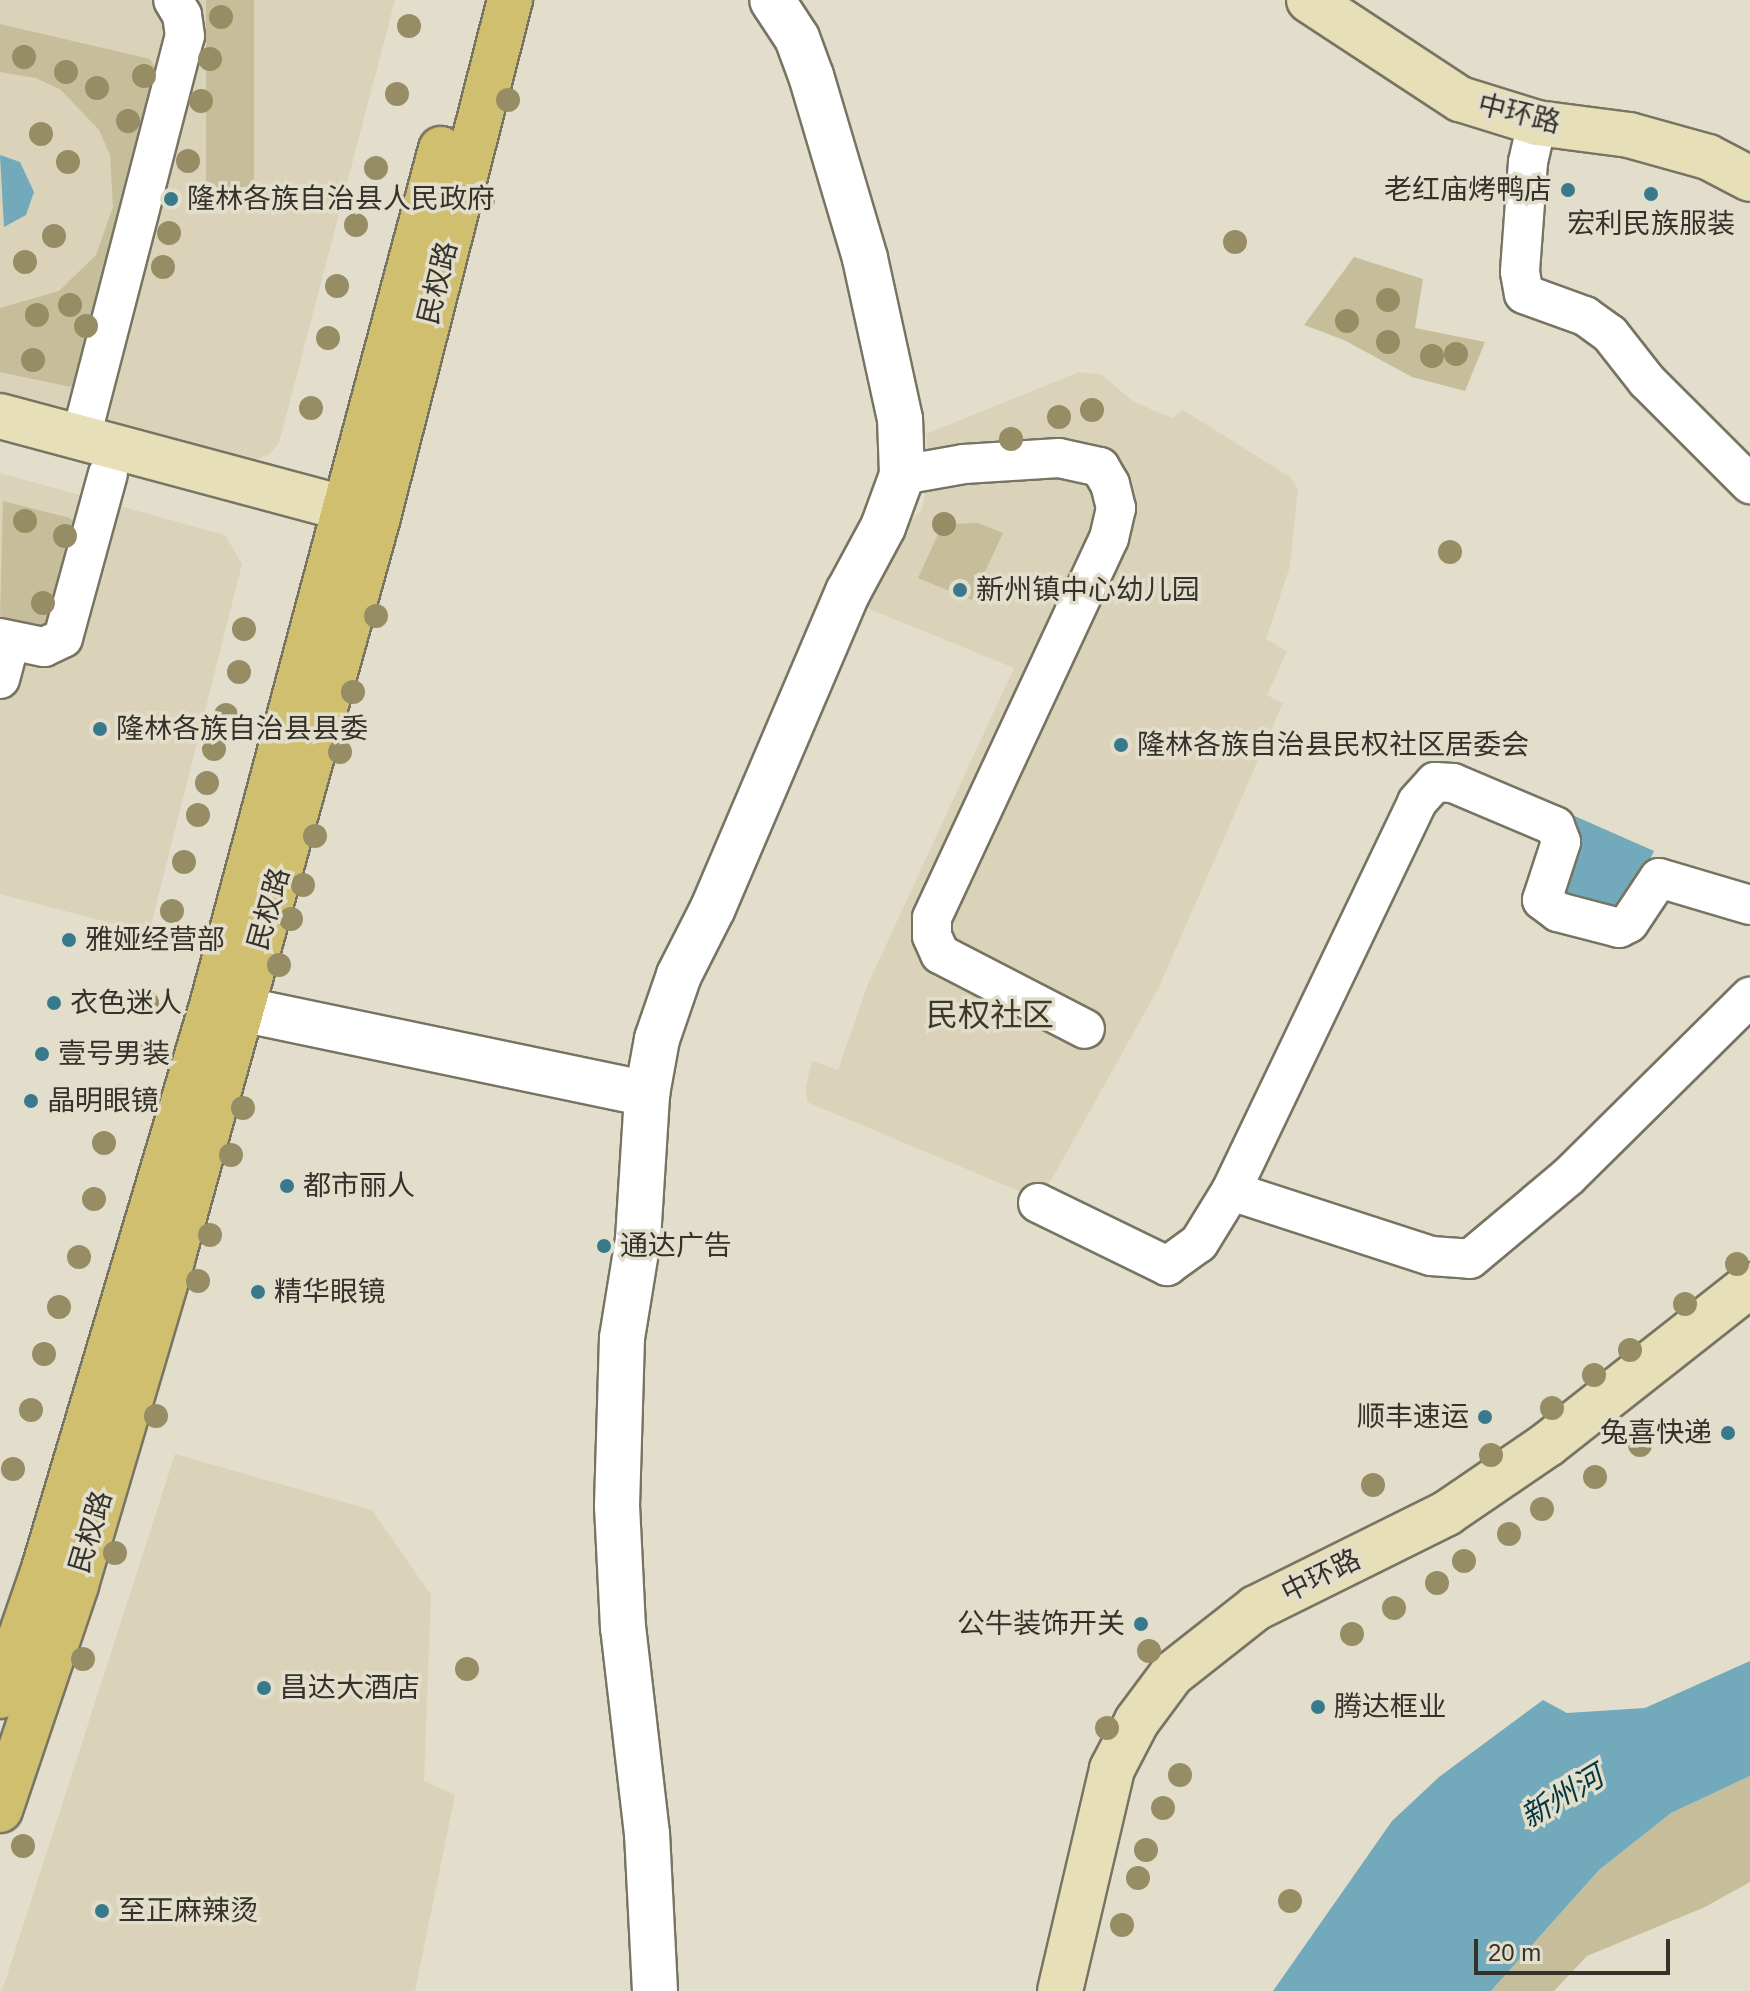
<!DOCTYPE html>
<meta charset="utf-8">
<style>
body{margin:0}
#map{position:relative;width:1750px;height:1991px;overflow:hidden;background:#e3decb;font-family:Arial,"Noto Sans SC",sans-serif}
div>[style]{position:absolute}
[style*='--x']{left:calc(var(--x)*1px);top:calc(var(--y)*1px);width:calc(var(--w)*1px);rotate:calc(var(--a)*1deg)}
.built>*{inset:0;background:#dad3b9}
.green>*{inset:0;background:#c6bd9a;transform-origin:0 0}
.water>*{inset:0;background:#72aabb}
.roads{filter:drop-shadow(2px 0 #787463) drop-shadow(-2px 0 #787463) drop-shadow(0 2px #787463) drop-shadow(0 -2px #787463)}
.lane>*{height:38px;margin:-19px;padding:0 19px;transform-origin:19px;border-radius:19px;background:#fff}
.street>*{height:44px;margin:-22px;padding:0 22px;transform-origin:22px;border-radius:22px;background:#fff}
.secondary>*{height:44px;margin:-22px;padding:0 22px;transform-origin:22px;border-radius:22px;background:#e7dfb7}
.primary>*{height:44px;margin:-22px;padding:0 22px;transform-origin:22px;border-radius:22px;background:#d0bf6e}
.trees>*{width:24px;height:24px;margin:-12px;border-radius:50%;background:#978d65}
.dots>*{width:22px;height:22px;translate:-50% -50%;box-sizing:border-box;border:4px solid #e3decb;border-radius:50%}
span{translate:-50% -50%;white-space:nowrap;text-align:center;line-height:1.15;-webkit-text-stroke:7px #e3decb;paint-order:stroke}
.street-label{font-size:28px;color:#34322b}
.poi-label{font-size:28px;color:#34322b}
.right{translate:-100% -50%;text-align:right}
.left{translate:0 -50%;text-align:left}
.water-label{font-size:30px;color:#003743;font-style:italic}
.quarter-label{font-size:32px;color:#3d392a}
.scale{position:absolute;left:1474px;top:1939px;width:196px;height:36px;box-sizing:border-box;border:4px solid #34322b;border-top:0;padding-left:10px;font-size:24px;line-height:28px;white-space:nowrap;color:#34322b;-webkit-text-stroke:6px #e3decb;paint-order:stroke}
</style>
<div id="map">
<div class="built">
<i style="clip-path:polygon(0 0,395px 0,279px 443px,269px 455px,251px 461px,0 397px)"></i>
<i style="clip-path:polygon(1079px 372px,1102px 375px,1134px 402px,1172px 418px,1183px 410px,1290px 477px,1298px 489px,1290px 566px,1266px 639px,1287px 651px,1267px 695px,1283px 703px,1159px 987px,1058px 1168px,1045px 1189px,1028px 1195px,807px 1102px,806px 1086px,812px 1061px,838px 1070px,868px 984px,1014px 668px,862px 606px,908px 524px,922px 509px,929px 475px,926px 434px)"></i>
<i style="clip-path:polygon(0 473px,225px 535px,242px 564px,149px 933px,0 894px)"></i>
<i style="clip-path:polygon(175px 1454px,372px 1510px,431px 1595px,424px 1781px,455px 1795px,415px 1991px,2px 1991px)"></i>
</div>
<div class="green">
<i style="left:206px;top:0;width:48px;height:192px"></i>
<i style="clip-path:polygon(0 24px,150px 59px,160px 76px,81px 382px,71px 387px,0 372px,0 308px,59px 291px,96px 255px,113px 207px,110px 155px,99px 130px,61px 90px,36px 78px,0 72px)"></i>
<i style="clip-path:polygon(1354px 257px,1423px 279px,1415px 328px,1485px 342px,1465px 391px,1412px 377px,1344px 340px,1304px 325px)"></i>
<i style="clip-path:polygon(3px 501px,70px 518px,79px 528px,53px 629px,0 620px)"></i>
<i style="clip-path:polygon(978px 523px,1003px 533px,972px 600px,918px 578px,939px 532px,949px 524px)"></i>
<i style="clip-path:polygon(1750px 1776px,1750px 1882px,1705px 1907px,1587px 1956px,1554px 1991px,1491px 1991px,1599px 1870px,1671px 1813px)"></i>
</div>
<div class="water">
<i style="clip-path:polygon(0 155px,20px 162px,34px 192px,26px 215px,4px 227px)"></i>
<i style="clip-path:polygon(1561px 810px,1654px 851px,1626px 909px,1562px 906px)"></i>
<i style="clip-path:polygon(1750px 1661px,1750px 1776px,1671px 1813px,1599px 1870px,1491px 1991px,1273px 1991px,1392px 1821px,1439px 1777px,1543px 1700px,1567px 1713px,1645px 1708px)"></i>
</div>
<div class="roads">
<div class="lane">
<i style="--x:1537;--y:123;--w:40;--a:103"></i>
<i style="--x:1528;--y:162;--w:110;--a:94.2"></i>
<i style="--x:1520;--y:272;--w:22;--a:80"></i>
<i style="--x:1524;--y:294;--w:65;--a:19.8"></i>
<i style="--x:1585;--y:316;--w:31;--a:36"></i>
<i style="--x:1610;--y:334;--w:60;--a:51.8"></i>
<i style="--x:1647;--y:381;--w:146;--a:45"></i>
<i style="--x:81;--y:437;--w:414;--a:-75.5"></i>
<i style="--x:185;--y:36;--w:21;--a:-98"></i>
<i style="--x:182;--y:15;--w:17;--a:-121"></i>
<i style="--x:902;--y:475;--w:63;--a:-10.1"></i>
<i style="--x:964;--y:464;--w:95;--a:-3.6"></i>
<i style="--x:1059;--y:458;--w:42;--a:12.4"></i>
<i style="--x:1100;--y:467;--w:20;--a:60"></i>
<i style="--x:1110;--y:484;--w:25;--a:76"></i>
<i style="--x:1116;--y:508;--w:31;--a:103"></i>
<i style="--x:1109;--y:538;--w:419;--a:115"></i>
<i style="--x:932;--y:918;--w:18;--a:90"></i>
<i style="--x:932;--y:936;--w:20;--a:66"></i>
<i style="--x:940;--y:954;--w:163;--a:27.3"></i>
<i style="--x:0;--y:638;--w:45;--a:11.6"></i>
<i style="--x:44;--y:647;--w:21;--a:-25"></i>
<i style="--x:63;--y:638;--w:170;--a:-74.7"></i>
<i style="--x:0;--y:679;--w:39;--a:-75"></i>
<i style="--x:1231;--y:1191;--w:210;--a:18"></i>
<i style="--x:1431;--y:1256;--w:39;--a:4"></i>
<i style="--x:1470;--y:1259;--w:129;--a:-40"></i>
<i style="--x:1569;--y:1176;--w:255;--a:-44.7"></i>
<i style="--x:1038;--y:1203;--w:144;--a:26"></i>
<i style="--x:1167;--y:1266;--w:39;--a:-36"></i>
<i style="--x:1199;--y:1243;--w:61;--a:-58.4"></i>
<i style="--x:1231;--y:1191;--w:431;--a:-64.4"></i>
<i style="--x:1417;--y:802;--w:27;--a:-48"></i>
<i style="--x:1435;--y:782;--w:18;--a:3"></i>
<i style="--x:1453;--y:783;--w:111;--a:22.9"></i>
<i style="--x:1555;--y:826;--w:17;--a:69"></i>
<i style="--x:1561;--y:842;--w:61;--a:108.1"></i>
<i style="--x:1542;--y:900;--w:20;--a:37"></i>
<i style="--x:1558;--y:912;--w:63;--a:14.7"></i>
<i style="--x:1619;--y:928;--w:11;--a:-27"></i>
<i style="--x:1629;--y:923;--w:54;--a:-56.3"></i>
<i style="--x:1659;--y:878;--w:95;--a:16.5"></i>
</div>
<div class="street">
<i style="--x:241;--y:1009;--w:415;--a:11.8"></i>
<i style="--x:655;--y:1991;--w:157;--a:-92.9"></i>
<i style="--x:647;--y:1834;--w:207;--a:-96.6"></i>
<i style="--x:623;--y:1628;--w:122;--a:-92.8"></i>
<i style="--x:617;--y:1506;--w:168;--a:-88.3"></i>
<i style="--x:622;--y:1338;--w:100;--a:-80.8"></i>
<i style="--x:638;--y:1239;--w:145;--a:-86.4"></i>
<i style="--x:647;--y:1094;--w:56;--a:-79.7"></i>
<i style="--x:657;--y:1039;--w:68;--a:-71"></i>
<i style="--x:679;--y:975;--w:75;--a:-63.1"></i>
<i style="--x:713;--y:908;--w:344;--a:-66.9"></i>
<i style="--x:848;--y:592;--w:74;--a:-61.7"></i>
<i style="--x:883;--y:527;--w:55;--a:-69.9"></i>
<i style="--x:902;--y:475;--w:56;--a:-92"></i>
<i style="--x:900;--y:419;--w:165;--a:-102.3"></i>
<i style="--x:865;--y:258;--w:190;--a:-106.5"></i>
<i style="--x:811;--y:76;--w:40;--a:-110.2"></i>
<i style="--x:797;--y:38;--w:45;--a:-123.3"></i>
</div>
<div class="secondary">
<i style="--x:1309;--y:0;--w:181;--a:33.3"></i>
<i style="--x:1460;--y:99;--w:81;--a:17.3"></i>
<i style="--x:1537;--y:123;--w:93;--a:7.4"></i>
<i style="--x:1629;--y:135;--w:82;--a:15.6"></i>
<i style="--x:1708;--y:157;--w:47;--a:27.6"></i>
<i style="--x:0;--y:416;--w:391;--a:15"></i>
<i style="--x:1060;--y:1991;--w:228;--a:-76.8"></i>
<i style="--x:1112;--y:1769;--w:54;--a:-62.5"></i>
<i style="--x:1137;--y:1721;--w:59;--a:-53.3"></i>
<i style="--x:1172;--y:1674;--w:107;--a:-38.2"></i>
<i style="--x:1256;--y:1608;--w:213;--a:-26.4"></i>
<i style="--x:1447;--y:1513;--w:122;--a:-34.3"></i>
<i style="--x:1548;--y:1444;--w:257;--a:-38.2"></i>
</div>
<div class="primary">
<i style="--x:0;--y:1696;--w:131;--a:-70.9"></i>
<i style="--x:43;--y:1572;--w:595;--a:-73.39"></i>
<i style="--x:213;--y:1002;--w:883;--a:-75.04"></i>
<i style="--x:0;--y:1810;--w:237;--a:-71.3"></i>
<i style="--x:76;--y:1585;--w:339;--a:-73.5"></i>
<i style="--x:172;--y:1260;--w:771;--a:-74.5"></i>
<i style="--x:378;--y:517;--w:534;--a:-75.68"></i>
</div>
</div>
<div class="trees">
<i style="left:221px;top:17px"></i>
<i style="left:409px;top:26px"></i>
<i style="left:24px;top:57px"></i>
<i style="left:210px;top:59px"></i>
<i style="left:66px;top:72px"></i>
<i style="left:144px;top:76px"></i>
<i style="left:97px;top:88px"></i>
<i style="left:397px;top:94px"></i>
<i style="left:508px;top:100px"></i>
<i style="left:201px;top:101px"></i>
<i style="left:128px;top:121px"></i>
<i style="left:41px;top:134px"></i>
<i style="left:188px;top:161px"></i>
<i style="left:68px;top:162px"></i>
<i style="left:376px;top:168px"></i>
<i style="left:483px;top:200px"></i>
<i style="left:356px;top:225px"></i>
<i style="left:169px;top:233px"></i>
<i style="left:54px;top:236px"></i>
<i style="left:1235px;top:242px"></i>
<i style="left:25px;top:262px"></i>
<i style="left:163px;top:267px"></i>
<i style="left:337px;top:286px"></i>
<i style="left:1388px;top:300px"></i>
<i style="left:70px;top:305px"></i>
<i style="left:37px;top:315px"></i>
<i style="left:1347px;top:321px"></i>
<i style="left:86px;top:326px"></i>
<i style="left:328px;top:338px"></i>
<i style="left:1388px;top:342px"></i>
<i style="left:1456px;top:354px"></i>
<i style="left:1432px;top:356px"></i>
<i style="left:33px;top:360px"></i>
<i style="left:311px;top:408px"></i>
<i style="left:1092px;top:410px"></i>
<i style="left:1059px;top:417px"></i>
<i style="left:1011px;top:439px"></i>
<i style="left:25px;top:521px"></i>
<i style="left:944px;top:524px"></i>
<i style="left:65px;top:536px"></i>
<i style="left:1450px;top:552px"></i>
<i style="left:43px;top:603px"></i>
<i style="left:376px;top:616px"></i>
<i style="left:244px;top:629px"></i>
<i style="left:239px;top:672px"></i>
<i style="left:353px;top:692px"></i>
<i style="left:226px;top:715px"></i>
<i style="left:214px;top:749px"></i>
<i style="left:340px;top:752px"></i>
<i style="left:207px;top:783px"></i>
<i style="left:198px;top:815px"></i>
<i style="left:315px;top:836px"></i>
<i style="left:184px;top:862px"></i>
<i style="left:303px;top:885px"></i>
<i style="left:172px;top:911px"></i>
<i style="left:291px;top:919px"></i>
<i style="left:163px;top:941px"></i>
<i style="left:279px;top:965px"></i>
<i style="left:147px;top:1003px"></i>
<i style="left:134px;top:1054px"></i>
<i style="left:119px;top:1096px"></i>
<i style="left:243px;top:1108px"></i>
<i style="left:104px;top:1143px"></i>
<i style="left:231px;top:1155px"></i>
<i style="left:94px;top:1199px"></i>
<i style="left:210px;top:1235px"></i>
<i style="left:79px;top:1257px"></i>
<i style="left:1737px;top:1264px"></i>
<i style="left:198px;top:1281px"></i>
<i style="left:1685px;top:1304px"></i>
<i style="left:59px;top:1307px"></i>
<i style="left:1630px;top:1350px"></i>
<i style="left:44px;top:1354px"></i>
<i style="left:1594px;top:1375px"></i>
<i style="left:1552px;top:1408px"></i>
<i style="left:31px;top:1410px"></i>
<i style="left:156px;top:1416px"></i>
<i style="left:1640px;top:1445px"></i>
<i style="left:1491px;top:1455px"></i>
<i style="left:13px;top:1469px"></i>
<i style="left:1595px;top:1477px"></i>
<i style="left:1373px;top:1485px"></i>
<i style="left:1542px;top:1509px"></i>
<i style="left:1509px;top:1534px"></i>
<i style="left:115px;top:1553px"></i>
<i style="left:1464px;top:1561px"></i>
<i style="left:1437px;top:1583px"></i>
<i style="left:1394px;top:1608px"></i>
<i style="left:1352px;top:1634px"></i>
<i style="left:1149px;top:1651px"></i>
<i style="left:83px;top:1659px"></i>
<i style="left:467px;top:1669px"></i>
<i style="left:1107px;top:1728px"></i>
<i style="left:1180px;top:1775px"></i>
<i style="left:1163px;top:1808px"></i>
<i style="left:23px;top:1846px"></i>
<i style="left:1146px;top:1850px"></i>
<i style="left:1138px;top:1878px"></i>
<i style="left:1290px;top:1901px"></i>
<i style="left:1122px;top:1925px"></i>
</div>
<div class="dots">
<i style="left:1568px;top:190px;background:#387a8c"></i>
<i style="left:1651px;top:194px;background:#387a8c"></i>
<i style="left:171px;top:199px;background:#387a8c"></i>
<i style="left:960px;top:590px;background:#387a8c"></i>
<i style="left:100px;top:729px;background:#387a8c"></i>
<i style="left:1121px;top:745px;background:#387a8c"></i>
<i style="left:69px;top:940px;background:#387a8c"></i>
<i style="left:54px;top:1003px;background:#387a8c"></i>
<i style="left:42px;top:1054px;background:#387a8c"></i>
<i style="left:31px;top:1101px;background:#387a8c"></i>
<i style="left:287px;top:1186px;background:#387a8c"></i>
<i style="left:604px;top:1246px;background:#387a8c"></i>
<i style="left:258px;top:1292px;background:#387a8c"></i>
<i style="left:1485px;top:1417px;background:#387a8c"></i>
<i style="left:1728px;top:1433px;background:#387a8c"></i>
<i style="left:1141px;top:1624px;background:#387a8c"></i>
<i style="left:264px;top:1688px;background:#387a8c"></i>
<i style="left:1318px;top:1707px;background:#387a8c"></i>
<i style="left:102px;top:1911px;background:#387a8c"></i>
</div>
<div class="street-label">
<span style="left:1519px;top:114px;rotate:14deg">中环路</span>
<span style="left:438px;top:283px;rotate:-76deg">民权路</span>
<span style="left:269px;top:909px;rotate:-74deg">民权路</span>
<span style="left:91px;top:1532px;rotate:-73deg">民权路</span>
<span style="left:1321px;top:1576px;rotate:-26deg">中环路</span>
</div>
<div class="poi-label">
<span class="right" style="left:1552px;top:190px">老红庙烤鸭店</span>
<span class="left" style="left:187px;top:199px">隆林各族自治县人民政府</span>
<span style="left:1651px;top:224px">宏利民族服装</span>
<span class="left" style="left:976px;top:590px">新州镇中心幼儿园</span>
<span class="left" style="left:116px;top:729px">隆林各族自治县县委</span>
<span class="left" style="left:1137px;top:745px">隆林各族自治县民权社区居委会</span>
<span class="left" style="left:85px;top:940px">雅娅经营部</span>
<span class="left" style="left:70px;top:1003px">衣色迷人</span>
<span class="left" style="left:58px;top:1054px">壹号男装</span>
<span class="left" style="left:47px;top:1101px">晶明眼镜</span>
<span class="left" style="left:303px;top:1186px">都市丽人</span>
<span class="left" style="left:620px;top:1246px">通达广告</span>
<span class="left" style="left:274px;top:1292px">精华眼镜</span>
<span class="right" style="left:1469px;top:1417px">顺丰速运</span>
<span class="right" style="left:1712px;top:1433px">兔喜快递</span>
<span class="right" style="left:1125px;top:1624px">公牛装饰开关</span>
<span class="left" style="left:280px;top:1688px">昌达大酒店</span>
<span class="left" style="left:1334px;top:1707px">腾达框业</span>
<span class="left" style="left:118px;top:1911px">至正麻辣烫</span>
</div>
<div class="water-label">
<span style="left:1562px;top:1797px;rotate:-31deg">新州河</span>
</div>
<div class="quarter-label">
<span style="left:990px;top:1015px">民权社区</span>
</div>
<div class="scale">20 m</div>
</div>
